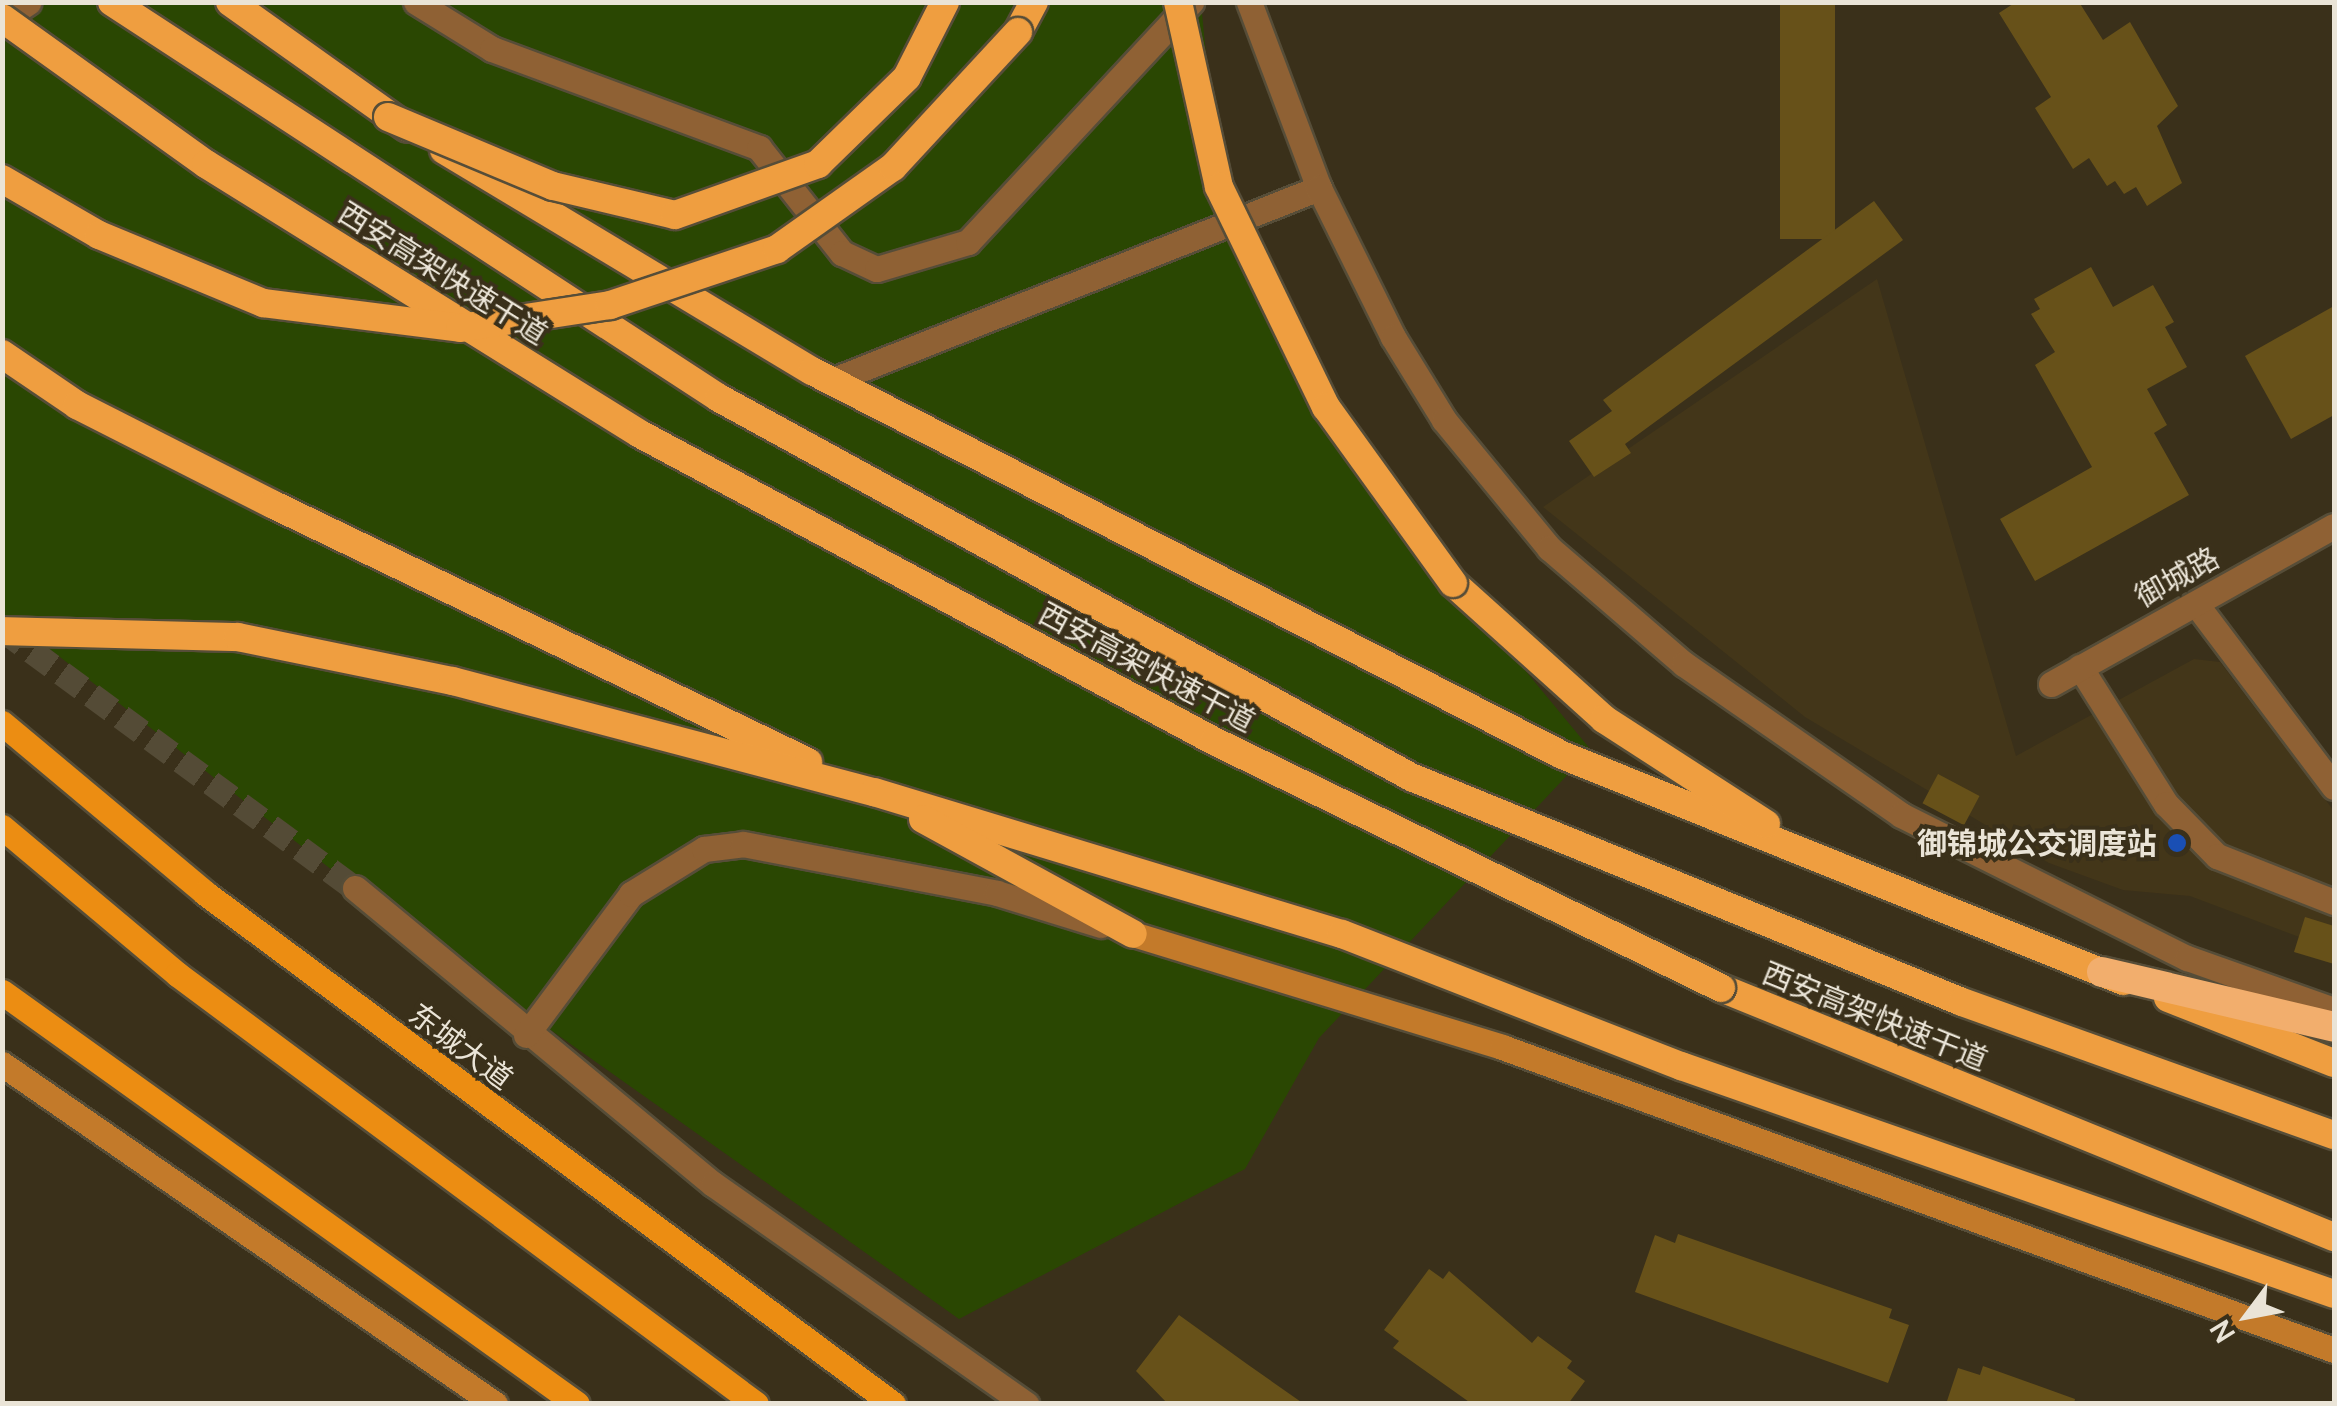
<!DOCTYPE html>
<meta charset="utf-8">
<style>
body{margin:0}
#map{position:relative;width:2337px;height:1406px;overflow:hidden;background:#3a301a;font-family:Manrope,"Noto Sans SC",sans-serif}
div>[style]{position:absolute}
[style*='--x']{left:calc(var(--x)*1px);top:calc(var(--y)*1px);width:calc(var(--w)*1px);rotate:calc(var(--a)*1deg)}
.built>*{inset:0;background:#433619}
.green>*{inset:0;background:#2a4702}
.building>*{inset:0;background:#675119;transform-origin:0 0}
.minor-tunnel>*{height:25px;margin-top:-12.5px;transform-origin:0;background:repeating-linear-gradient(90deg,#544b36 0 25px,transparent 0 37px)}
.roads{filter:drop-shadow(2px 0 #564d38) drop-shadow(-2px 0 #564d38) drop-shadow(0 2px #564d38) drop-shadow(0 -2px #564d38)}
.service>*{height:25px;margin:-12.5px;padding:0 12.5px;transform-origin:12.5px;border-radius:12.5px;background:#8f6134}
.minor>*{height:25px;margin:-12.5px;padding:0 12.5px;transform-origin:12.5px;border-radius:12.5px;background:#8f6134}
.tertiary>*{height:25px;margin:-12.5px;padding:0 12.5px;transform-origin:12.5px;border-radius:12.5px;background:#8f6134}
.secondary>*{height:25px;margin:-12.5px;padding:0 12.5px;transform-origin:12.5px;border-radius:12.5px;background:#c37a2a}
.primary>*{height:25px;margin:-12.5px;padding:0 12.5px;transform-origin:12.5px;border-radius:12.5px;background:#ec8d12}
.trunk>*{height:28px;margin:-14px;padding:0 14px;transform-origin:14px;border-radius:14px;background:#ef9e40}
.motorway>*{height:30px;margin:-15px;padding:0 15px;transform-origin:15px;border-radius:15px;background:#f2ae6d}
.bridges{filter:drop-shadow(2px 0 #564d38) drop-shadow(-2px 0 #564d38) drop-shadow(0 2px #564d38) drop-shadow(0 -2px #564d38)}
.trunk-bridge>*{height:28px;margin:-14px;padding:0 14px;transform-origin:14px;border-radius:14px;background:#ef9e40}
.dots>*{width:28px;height:28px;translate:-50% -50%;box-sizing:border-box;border:5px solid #3a301a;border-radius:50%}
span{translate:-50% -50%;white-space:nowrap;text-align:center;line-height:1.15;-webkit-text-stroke:8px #3a301a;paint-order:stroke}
.street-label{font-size:30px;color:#eae4d7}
.poi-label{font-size:30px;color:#eae4d7;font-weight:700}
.right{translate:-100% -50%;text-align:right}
.frame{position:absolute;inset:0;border:5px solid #eae4d7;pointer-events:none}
.north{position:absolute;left:2197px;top:1266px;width:100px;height:100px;-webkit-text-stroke:8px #3a301a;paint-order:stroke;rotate:238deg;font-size:28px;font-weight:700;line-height:40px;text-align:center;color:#eae4d7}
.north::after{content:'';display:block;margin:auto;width:35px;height:45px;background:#eae4d7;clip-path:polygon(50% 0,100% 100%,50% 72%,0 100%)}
</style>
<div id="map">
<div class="built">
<i style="clip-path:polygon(1877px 279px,2016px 756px,2194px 659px,2220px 662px,2334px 811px,2334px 950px,2190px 896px,2123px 890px,2049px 863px,1805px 717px,1543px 507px)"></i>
</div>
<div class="green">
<i style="clip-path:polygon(3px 3px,1201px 3px,1219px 187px,1326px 407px,1453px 583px,1591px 750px,1319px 1038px,1245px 1169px,959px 1319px,401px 924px,28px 632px,3px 633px)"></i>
</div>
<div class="building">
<i style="left:1780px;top:2px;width:55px;height:237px"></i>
<i style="clip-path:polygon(2016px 2px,2079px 2px,2103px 40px,2130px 22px,2178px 106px,2157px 126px,2182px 183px,2147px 206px,2136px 187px,2124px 194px,2115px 181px,2107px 186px,2089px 158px,2073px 169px,2035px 108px,2051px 97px,1999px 13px)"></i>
<i style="clip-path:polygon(1874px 201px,1903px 240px,1625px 444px,1631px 453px,1594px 477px,1569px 441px,1612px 411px,1603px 400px)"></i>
<i style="clip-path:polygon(2091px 267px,2113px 307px,2153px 285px,2174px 322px,2165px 327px,2187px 367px,2147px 389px,2167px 425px,2154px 433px,2189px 495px,2035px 581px,2000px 519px,2092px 467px,2035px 365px,2055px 352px,2031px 314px,2040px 309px,2034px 299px)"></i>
<i style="clip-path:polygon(2334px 306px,2334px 415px,2291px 439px,2245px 356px)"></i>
<i style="left:1938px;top:774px;width:47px;height:33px;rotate:28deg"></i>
<i style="clip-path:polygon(2305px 917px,2334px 926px,2334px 964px,2294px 952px)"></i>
<i style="clip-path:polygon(1678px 1234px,1892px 1309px,1889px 1318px,1909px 1325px,1888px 1383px,1635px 1292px,1655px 1235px,1675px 1243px)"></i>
<i style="clip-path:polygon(1429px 1269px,1443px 1279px,1449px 1271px,1532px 1343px,1538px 1336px,1572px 1361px,1567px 1368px,1585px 1381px,1568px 1404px,1472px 1404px,1393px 1348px,1399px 1341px,1384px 1330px)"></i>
<i style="clip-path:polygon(1179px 1315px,1247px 1364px,1304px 1404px,1168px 1404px,1136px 1371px)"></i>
<i style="clip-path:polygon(1983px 1366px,2075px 1399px,2074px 1404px,1946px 1404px,1958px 1368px,1980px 1375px)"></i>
</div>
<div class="minor-tunnel">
<i style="--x:2;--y:629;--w:438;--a:36.3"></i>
</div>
<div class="roads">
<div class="service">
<i style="--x:831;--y:381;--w:525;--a:-21.58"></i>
<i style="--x:2080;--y:667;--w:162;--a:57.9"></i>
<i style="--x:2166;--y:804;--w:73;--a:45.6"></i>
<i style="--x:2217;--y:856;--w:126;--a:21.5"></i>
</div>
<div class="minor">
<i style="--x:416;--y:2;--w:89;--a:31.7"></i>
<i style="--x:492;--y:49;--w:285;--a:20.3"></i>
<i style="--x:759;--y:148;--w:134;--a:51.7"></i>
<i style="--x:842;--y:253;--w:38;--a:25"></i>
<i style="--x:877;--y:269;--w:95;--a:-16.5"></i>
<i style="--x:968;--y:242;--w:328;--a:-47.1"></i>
<i style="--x:2;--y:20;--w:32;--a:-34"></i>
<i style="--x:2196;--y:604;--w:229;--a:53"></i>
</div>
<div class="tertiary">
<i style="--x:1249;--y:2;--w:199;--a:69.4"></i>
<i style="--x:1319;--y:188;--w:166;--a:63.6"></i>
<i style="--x:1393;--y:337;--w:97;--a:58.4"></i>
<i style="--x:1444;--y:420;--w:166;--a:50.6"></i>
<i style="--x:1549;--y:548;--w:178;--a:40.7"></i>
<i style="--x:1684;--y:664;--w:264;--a:34.8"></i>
<i style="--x:1901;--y:815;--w:320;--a:26.6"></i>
<i style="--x:2187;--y:958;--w:156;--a:19.5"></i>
<i style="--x:2051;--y:684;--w:324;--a:-29.2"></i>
<i style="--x:355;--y:888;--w:465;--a:39.6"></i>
<i style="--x:713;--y:1184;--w:383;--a:35.1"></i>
<i style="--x:526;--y:1035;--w:176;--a:-53.3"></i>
<i style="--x:631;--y:894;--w:86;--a:-31.7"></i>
<i style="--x:704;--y:849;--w:39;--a:-7"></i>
<i style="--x:743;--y:844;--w:259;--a:10.9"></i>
<i style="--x:997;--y:893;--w:109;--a:17.1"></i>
</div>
<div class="secondary">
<i style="--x:1133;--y:934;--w:386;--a:17"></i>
<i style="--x:1502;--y:1047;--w:885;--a:20.01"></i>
<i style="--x:2;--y:1064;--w:599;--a:34.59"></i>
</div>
<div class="primary">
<i style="--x:2;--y:723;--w:265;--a:39.9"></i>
<i style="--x:205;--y:893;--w:857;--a:36.6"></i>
<i style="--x:2;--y:827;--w:229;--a:40"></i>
<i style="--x:177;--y:974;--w:721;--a:36.6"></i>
<i style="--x:2;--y:992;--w:707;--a:35.62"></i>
</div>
<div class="trunk">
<i style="--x:112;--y:2;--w:725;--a:33.12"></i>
<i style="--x:719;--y:398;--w:789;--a:28.71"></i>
<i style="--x:1411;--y:777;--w:595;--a:22.21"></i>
<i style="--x:1962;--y:1002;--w:395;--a:19.7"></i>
<i style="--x:230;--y:2;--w:217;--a:35.4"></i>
<i style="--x:1018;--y:32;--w:34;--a:-62"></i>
<i style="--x:444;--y:150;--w:429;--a:31"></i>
<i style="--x:812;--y:371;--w:843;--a:27.11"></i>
<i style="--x:1562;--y:755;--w:605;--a:21.94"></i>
<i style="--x:2;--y:354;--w:91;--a:34.2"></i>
<i style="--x:77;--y:405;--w:219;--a:26.9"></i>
<i style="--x:272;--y:504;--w:595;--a:25.7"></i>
<i style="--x:1453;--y:583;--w:203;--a:42"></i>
<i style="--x:1604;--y:719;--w:193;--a:32.9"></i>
<i style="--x:2;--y:631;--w:236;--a:1.5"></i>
<i style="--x:238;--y:637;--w:219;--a:11.6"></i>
<i style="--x:453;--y:681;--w:435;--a:14.8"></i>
<i style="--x:874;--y:792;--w:489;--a:16.9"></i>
<i style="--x:1342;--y:934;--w:364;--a:21.3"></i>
<i style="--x:1681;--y:1066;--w:692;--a:19.25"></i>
<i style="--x:923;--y:819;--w:239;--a:28.7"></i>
<i style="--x:1721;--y:988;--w:662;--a:22.11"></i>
<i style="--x:2168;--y:998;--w:178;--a:21.4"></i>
</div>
<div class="motorway">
<i style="--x:2102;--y:972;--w:238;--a:13.3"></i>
</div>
</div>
<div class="bridges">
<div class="trunk-bridge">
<i style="--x:1178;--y:2;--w:189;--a:77.5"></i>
<i style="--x:1219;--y:187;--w:245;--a:64.1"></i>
<i style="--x:1326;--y:407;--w:217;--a:54.2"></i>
<i style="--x:2;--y:18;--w:251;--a:35.6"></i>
<i style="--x:206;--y:164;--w:511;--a:31.89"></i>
<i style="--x:640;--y:434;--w:651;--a:28.14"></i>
<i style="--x:1214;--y:741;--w:564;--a:25.97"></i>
<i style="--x:388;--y:117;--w:179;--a:22.7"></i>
<i style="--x:553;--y:186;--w:125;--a:13.4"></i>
<i style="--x:675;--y:215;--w:152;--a:-19.6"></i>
<i style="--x:818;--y:164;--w:124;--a:-44.3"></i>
<i style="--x:907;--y:77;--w:84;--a:-63.1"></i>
<i style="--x:2;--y:179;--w:112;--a:30"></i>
<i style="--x:99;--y:235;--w:178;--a:22.5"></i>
<i style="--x:263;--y:303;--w:199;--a:7.2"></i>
<i style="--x:460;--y:328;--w:152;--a:-8.7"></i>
<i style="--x:610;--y:305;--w:176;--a:-18.5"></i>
<i style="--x:777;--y:249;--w:142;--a:-35.3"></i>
<i style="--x:893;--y:167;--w:184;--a:-47.2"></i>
</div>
</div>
<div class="dots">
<i style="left:2177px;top:843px;background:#1a4fb4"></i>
</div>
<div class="street-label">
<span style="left:443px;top:273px;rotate:32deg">西安高架快速干道</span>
<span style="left:2177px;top:577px;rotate:-29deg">御城路</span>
<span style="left:1147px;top:667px;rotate:28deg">西安高架快速干道</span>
<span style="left:1875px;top:1016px;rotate:22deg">西安高架快速干道</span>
<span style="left:461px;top:1046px;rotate:37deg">东城大道</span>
</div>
<div class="poi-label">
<span class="right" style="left:2157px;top:843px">御锦城公交调度站</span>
</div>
<div class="frame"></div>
<div class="north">N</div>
</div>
